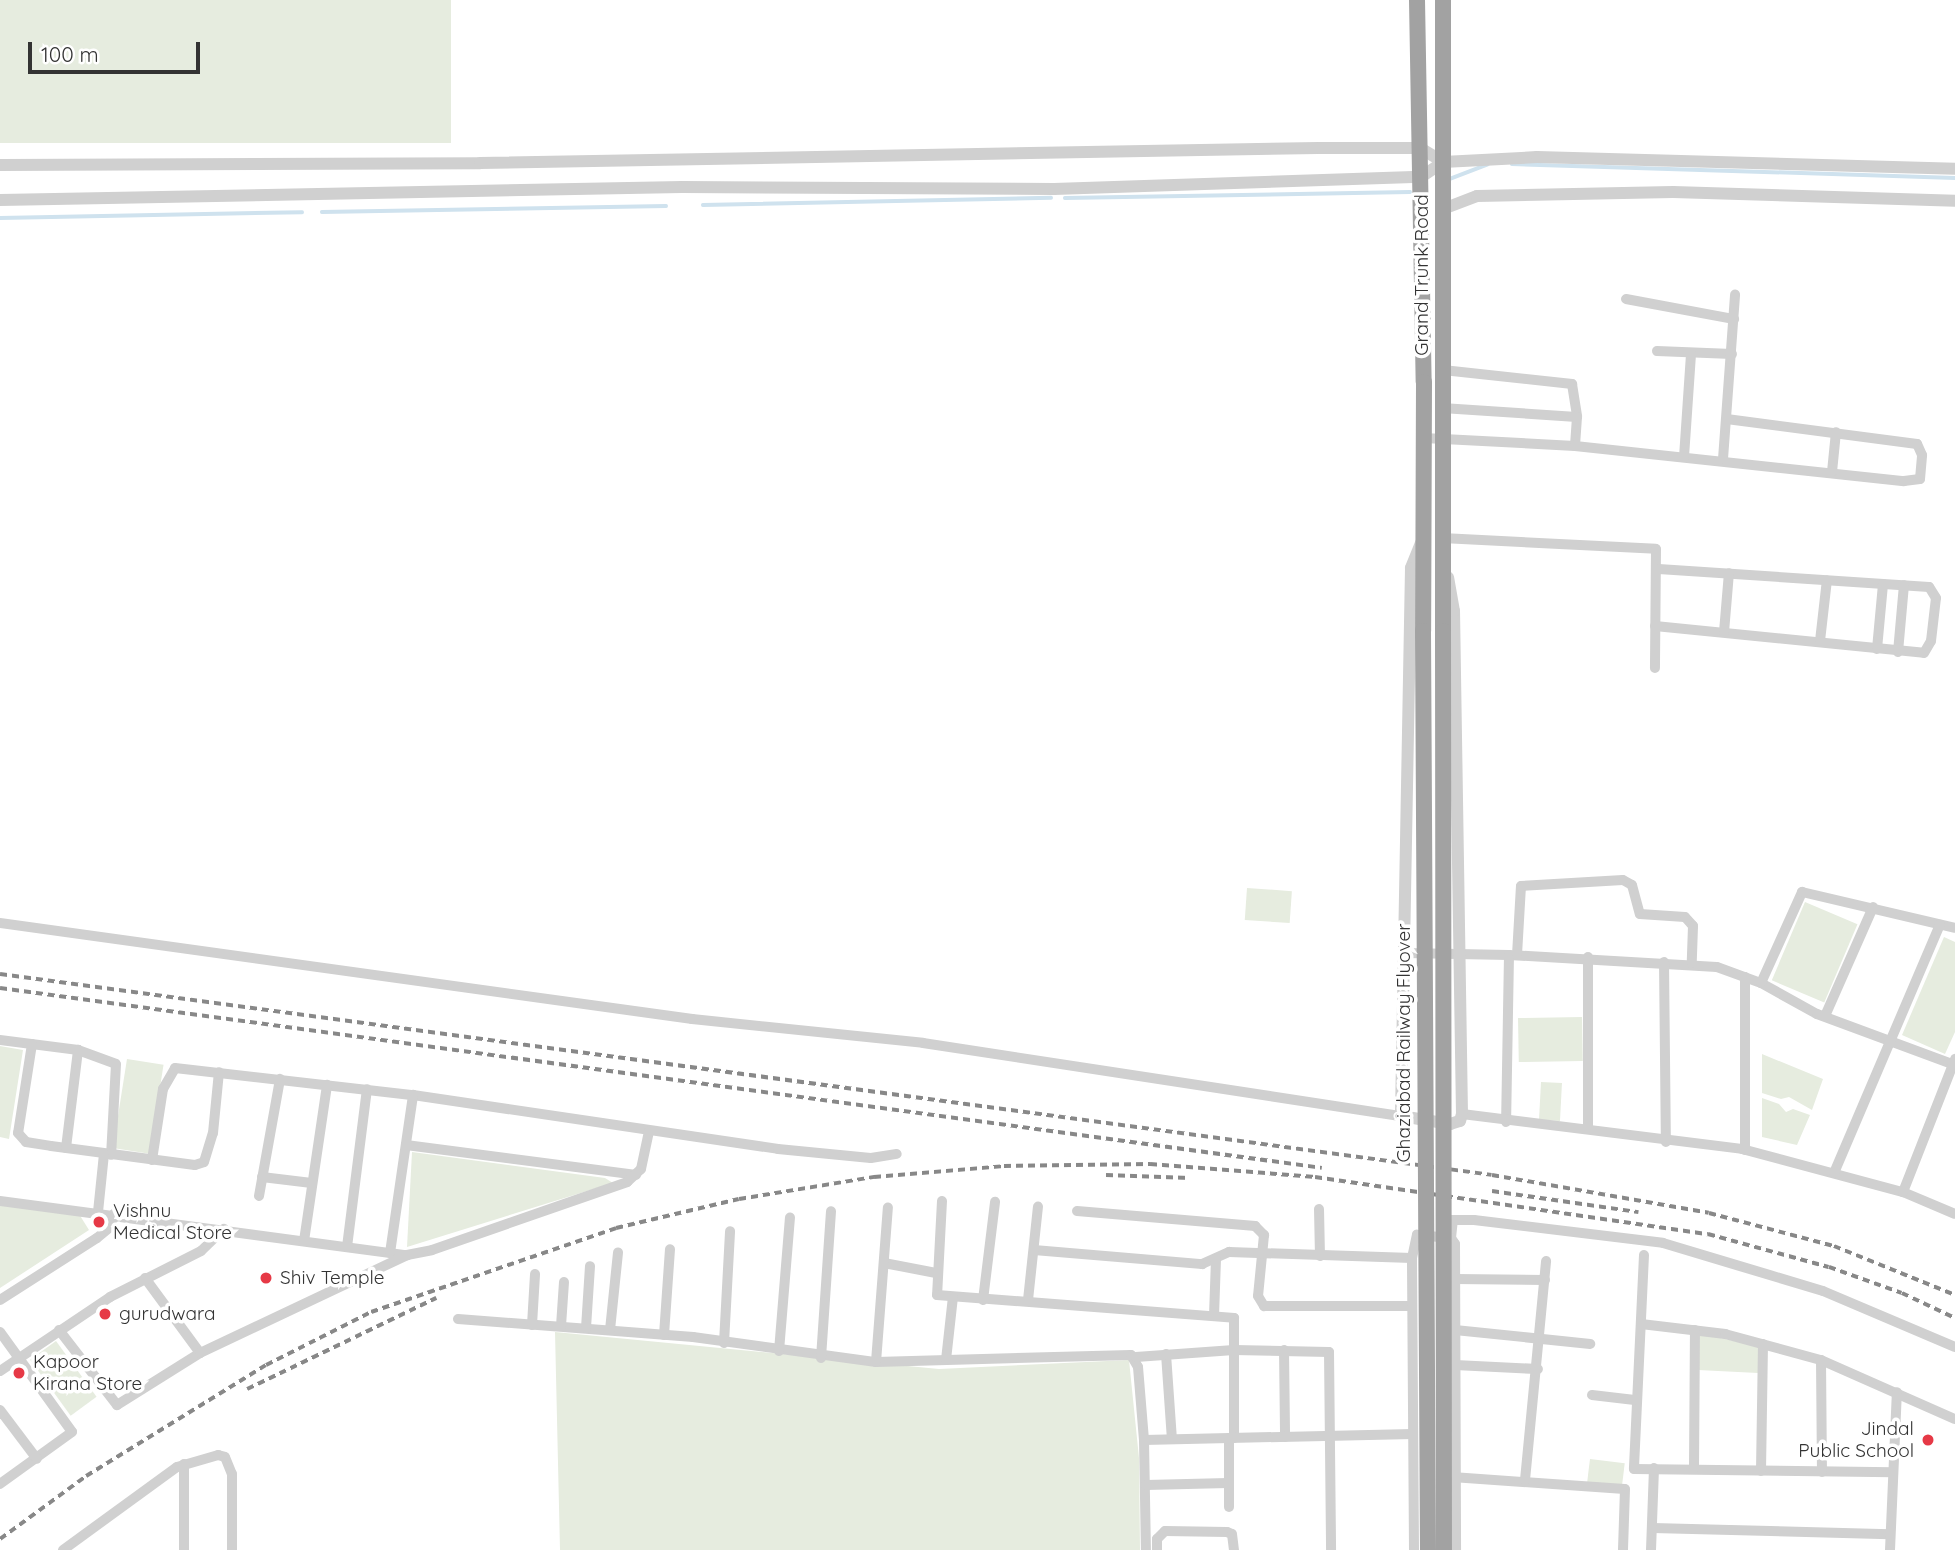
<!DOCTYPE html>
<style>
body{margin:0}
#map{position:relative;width:1955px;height:1550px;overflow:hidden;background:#fff;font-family:Quicksand,sans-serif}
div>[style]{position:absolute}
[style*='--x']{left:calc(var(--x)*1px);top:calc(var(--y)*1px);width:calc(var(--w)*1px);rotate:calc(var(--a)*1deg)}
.green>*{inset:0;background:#e6ecdf;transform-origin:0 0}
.stream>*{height:3.5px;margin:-1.75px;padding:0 1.75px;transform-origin:1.75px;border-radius:1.75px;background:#cfe2ee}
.minor>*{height:10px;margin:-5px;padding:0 5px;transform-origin:5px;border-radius:5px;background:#d0d0d0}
.tertiary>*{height:12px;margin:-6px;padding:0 6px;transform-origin:6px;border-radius:6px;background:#d0d0d0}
.trunk>*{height:16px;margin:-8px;padding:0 8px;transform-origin:8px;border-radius:8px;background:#a2a2a2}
.rail>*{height:3.5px;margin-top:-1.75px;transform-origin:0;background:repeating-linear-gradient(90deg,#888 0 7px,transparent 0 12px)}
.trunk-bridge>*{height:16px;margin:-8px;padding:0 8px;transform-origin:8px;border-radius:8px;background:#a2a2a2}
.dots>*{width:19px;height:19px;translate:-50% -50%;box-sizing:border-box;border:4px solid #fff;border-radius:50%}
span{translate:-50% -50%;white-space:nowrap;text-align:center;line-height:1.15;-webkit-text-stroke:7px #fff;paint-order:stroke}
.street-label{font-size:19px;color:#333}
.poi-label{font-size:19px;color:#333}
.left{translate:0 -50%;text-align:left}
.right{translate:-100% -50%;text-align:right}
.scale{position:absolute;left:28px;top:42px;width:172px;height:32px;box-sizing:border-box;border:4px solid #333;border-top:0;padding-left:9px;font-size:21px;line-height:24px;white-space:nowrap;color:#333;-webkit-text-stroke:5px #fff;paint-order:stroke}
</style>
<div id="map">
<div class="green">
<i style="left:0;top:0;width:451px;height:143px"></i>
<i style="left:1247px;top:888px;width:45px;height:32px;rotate:4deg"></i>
<i style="left:1805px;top:902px;width:57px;height:85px;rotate:23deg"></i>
<i style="clip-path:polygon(1944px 937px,1955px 942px,1955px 1032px,1945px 1054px,1902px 1035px)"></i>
<i style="left:1582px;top:1017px;width:44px;height:64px;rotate:89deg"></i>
<i style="clip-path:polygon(0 1046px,23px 1050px,9px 1139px,0 1137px)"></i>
<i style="clip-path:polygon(1762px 1054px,1823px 1079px,1812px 1110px,1789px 1097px,1781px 1099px,1762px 1093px)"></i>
<i style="left:127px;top:1059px;width:37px;height:90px;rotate:9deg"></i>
<i style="left:1541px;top:1082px;width:21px;height:38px;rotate:3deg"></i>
<i style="clip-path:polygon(1762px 1098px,1779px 1104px,1786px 1112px,1793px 1109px,1810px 1115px,1797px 1145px,1762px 1137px)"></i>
<i style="clip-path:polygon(412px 1152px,605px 1178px,613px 1183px,407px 1247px)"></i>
<i style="clip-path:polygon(0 1204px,79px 1214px,89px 1230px,0 1288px)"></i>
<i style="clip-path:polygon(555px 1332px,939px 1369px,1129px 1360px,1139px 1458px,1140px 1550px,560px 1550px)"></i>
<i style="clip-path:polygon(1699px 1333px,1760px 1347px,1758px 1373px,1698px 1370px)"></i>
<i style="left:56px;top:1341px;width:69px;height:32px;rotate:54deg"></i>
<i style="left:1590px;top:1459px;width:35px;height:25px;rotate:7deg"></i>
</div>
<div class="stream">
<i style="--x:1512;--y:164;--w:443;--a:1.8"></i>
<i style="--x:1450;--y:179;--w:40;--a:-21"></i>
<i style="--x:1065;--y:198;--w:345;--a:-1"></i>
<i style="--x:703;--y:205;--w:348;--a:-1.2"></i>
<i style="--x:322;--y:212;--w:344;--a:-1"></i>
<i style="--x:0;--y:218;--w:302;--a:-1.1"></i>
</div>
<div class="minor">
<i style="--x:1626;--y:299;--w:110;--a:10.5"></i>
<i style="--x:1657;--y:351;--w:75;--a:2.3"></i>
<i style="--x:1443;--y:370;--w:130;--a:6.2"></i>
<i style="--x:1572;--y:384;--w:33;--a:81"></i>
<i style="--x:1577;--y:417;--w:29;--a:94"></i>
<i style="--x:1442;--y:408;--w:135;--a:3.8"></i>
<i style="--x:1424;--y:438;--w:151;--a:3"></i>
<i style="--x:1575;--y:446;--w:331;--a:6.1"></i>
<i style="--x:1904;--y:481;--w:16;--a:-7"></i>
<i style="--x:1920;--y:479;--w:24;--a:-85"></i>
<i style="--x:1922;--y:455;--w:12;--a:-114"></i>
<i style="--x:1917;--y:444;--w:192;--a:-172.5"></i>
<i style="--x:1684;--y:457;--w:104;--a:-86.1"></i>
<i style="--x:1723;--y:459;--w:165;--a:-85.8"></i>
<i style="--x:1832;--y:472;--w:40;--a:-84.3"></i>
<i style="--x:1442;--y:538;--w:214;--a:2.9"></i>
<i style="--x:1656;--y:549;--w:119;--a:90.5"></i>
<i style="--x:1655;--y:626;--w:270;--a:5.7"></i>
<i style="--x:1924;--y:653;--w:14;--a:-60"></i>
<i style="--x:1931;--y:641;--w:43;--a:-83.4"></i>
<i style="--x:1936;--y:598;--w:13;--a:-122"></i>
<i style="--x:1929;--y:587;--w:271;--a:-176.2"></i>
<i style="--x:1724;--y:632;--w:59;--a:-85.2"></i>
<i style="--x:1820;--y:641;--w:61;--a:-83.5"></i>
<i style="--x:1877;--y:649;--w:65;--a:-84.7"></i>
<i style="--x:1898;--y:652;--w:67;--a:-84.9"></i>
<i style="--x:0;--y:923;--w:699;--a:7.9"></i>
<i style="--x:692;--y:1019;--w:232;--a:5.9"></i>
<i style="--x:923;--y:1043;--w:484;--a:8.7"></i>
<i style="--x:1406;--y:953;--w:103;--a:1.1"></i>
<i style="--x:1509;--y:955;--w:167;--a:91"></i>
<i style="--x:1509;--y:955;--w:208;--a:3.3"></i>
<i style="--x:1717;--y:967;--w:47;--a:20"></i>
<i style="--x:1761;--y:983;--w:64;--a:29"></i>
<i style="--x:1817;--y:1014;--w:147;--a:20.3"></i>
<i style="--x:1517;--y:955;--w:69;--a:-86.7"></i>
<i style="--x:1521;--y:886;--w:102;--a:-3.4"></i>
<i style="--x:1623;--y:880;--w:10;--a:29"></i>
<i style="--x:1632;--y:885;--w:30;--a:75"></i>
<i style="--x:1640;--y:914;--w:45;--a:3.8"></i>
<i style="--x:1685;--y:917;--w:12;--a:48"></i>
<i style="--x:1693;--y:926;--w:37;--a:92"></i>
<i style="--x:1588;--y:957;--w:172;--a:90"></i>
<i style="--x:1664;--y:962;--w:180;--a:89.4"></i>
<i style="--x:1761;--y:983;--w:100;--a:-65.7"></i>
<i style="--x:1802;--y:892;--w:157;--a:13.2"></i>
<i style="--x:1825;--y:1016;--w:119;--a:-66.2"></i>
<i style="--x:0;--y:1040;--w:79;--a:7.3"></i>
<i style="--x:78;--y:1050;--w:40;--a:20.2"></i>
<i style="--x:116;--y:1064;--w:91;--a:93.1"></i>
<i style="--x:32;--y:1044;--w:90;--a:98.9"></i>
<i style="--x:18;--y:1133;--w:12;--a:48"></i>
<i style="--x:26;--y:1142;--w:25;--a:9"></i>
<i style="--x:51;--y:1146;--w:145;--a:7.5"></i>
<i style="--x:195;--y:1165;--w:9;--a:-18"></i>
<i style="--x:204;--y:1162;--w:30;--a:-73"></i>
<i style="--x:213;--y:1133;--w:61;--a:-84.4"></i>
<i style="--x:1462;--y:1114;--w:282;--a:7.1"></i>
<i style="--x:1742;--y:1149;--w:167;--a:15"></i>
<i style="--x:1903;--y:1192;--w:56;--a:22.9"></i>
<i style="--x:406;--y:1145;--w:232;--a:7.4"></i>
<i style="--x:66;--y:1148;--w:99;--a:-83"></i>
<i style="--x:1745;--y:1150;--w:173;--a:-90"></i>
<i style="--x:152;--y:1160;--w:72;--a:-81.2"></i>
<i style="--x:163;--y:1089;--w:24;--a:-60"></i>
<i style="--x:175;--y:1068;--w:240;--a:6.5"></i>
<i style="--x:413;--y:1095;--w:369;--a:8.4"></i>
<i style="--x:778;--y:1149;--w:93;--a:5.5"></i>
<i style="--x:871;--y:1158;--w:26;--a:-9"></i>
<i style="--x:1834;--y:1173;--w:270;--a:-66.9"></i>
<i style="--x:262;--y:1177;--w:50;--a:6.8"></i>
<i style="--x:1903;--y:1192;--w:143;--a:-68.6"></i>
<i style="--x:259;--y:1196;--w:119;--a:-79.8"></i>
<i style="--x:0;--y:1201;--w:411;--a:7.6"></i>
<i style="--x:407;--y:1255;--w:25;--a:-11"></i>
<i style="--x:432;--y:1250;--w:207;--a:-19.2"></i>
<i style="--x:627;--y:1182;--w:19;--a:-43"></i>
<i style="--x:641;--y:1169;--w:38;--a:-78"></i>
<i style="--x:942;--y:1201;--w:94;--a:93"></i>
<i style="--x:937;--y:1295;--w:298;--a:4.4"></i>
<i style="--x:1234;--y:1318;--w:32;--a:90"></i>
<i style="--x:1234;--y:1350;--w:95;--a:1.2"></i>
<i style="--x:1329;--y:1352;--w:198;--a:89.4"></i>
<i style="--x:1319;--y:1209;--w:47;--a:88.8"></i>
<i style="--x:1077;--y:1211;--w:179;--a:4.8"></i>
<i style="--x:1255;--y:1226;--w:13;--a:45"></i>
<i style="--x:1264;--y:1235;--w:61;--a:95.6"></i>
<i style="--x:1258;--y:1296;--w:12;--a:59"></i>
<i style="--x:1264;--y:1306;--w:148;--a:0"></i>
<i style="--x:98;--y:1212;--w:58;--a:-84.1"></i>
<i style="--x:1451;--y:1238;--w:18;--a:-84"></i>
<i style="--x:1453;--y:1220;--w:21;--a:0"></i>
<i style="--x:1474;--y:1220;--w:190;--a:6.9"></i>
<i style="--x:1663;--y:1243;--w:167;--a:16.7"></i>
<i style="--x:1823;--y:1291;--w:143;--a:23"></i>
<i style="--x:304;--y:1241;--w:158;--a:-81.6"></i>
<i style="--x:347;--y:1247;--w:159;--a:-82.8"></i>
<i style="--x:1034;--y:1250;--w:169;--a:4.8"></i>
<i style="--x:1202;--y:1264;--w:30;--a:-24"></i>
<i style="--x:1229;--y:1252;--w:183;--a:1.9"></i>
<i style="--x:390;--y:1253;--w:160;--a:-81.7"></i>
<i style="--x:1644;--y:1255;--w:214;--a:92.7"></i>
<i style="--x:1634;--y:1469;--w:259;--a:0.7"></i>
<i style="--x:884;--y:1263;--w:53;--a:10.9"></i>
<i style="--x:145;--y:1278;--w:93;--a:53.7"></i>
<i style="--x:1455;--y:1279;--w:90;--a:0.6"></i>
<i style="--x:0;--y:1300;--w:115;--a:-32.6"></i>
<i style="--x:97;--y:1238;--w:17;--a:-40"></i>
<i style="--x:110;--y:1227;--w:14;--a:-73"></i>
<i style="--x:983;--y:1300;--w:99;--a:-83"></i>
<i style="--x:1028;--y:1300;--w:94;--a:-83.9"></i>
<i style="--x:1214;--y:1316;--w:57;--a:-88"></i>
<i style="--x:458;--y:1319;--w:236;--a:4.4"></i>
<i style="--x:693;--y:1337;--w:185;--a:7.8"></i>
<i style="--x:876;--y:1362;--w:255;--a:-1.6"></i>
<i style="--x:1131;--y:1355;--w:14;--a:60"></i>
<i style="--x:1138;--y:1367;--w:73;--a:85.3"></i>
<i style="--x:1144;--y:1440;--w:110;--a:89"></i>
<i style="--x:1641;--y:1324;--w:85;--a:6.8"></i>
<i style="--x:1725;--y:1334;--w:99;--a:15.2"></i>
<i style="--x:1821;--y:1360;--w:146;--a:23.8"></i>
<i style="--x:532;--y:1325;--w:51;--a:-86.6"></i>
<i style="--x:561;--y:1326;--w:44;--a:-86.1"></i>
<i style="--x:586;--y:1328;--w:62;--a:-86.3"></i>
<i style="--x:59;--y:1330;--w:95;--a:52.3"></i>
<i style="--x:117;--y:1405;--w:98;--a:-32.1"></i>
<i style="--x:200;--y:1353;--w:229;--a:-25.3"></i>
<i style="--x:610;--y:1330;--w:78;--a:-84.1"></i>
<i style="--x:1455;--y:1330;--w:136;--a:5.9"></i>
<i style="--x:0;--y:1332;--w:123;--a:54.2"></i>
<i style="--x:72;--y:1432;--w:89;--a:144.2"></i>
<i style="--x:664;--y:1335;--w:86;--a:-86"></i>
<i style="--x:724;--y:1343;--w:112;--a:-86.9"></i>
<i style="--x:1284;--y:1350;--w:87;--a:89.3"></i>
<i style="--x:779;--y:1351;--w:134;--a:-85.3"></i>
<i style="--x:1166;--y:1354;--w:85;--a:86"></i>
<i style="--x:1136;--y:1357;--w:98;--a:-4.1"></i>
<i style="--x:1234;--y:1350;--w:88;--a:90"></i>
<i style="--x:821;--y:1358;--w:147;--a:-86.1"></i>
<i style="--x:946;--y:1360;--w:63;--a:-83.7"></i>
<i style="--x:1821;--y:1360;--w:112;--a:89.5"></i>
<i style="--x:876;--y:1362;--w:155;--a:-85.6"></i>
<i style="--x:1455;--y:1365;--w:83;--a:2.8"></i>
<i style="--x:0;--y:1371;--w:133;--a:-33.9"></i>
<i style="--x:110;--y:1297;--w:102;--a:-26.8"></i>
<i style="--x:201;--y:1251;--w:32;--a:-44"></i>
<i style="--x:1592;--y:1395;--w:43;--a:6.6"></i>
<i style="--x:0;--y:1410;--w:61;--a:52.9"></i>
<i style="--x:1144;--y:1440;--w:269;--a:-1.3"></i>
<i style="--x:1694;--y:1468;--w:138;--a:-89.6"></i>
<i style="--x:1761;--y:1471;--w:127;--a:-89.1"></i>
<i style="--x:1452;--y:1477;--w:173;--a:4"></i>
<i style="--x:1625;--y:1489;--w:61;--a:91.9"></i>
<i style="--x:1525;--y:1480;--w:220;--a:-84.5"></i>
<i style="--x:1146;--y:1485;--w:82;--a:-1.4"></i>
<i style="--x:1229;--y:1507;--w:69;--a:-90"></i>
<i style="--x:1653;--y:1528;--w:237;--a:1.5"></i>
<i style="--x:63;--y:1550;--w:141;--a:-36.1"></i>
<i style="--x:177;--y:1467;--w:43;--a:-16.3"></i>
<i style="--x:218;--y:1455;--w:7;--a:16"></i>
<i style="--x:225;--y:1457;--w:18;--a:68"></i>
<i style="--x:232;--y:1474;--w:76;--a:90"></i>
<i style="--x:184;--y:1550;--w:86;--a:-90"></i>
<i style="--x:1157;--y:1550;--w:11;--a:-90"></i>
<i style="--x:1157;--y:1539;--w:11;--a:-45"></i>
<i style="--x:1165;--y:1531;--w:62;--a:0.9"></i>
<i style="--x:1227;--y:1532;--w:5;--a:22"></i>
<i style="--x:1232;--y:1534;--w:16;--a:83"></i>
<i style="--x:1414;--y:1550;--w:292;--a:-90.4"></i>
<i style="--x:1412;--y:1258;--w:24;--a:-78"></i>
<i style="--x:1417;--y:1235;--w:34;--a:5"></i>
<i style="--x:1451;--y:1238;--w:7;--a:56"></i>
<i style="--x:1455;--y:1244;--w:306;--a:89.8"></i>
<i style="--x:1651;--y:1550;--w:82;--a:-87.9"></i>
<i style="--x:1890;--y:1550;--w:158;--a:-87.5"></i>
</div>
<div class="tertiary">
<i style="--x:0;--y:165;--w:480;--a:-0.2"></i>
<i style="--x:480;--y:163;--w:838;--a:-1.03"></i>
<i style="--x:1318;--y:148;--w:102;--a:0"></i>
<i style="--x:1420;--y:148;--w:27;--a:31"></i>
<i style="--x:0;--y:200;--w:682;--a:-1.09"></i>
<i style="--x:682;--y:187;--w:372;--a:0.3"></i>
<i style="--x:1054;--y:189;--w:367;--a:-1.9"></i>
<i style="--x:1421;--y:177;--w:27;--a:-34"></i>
<i style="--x:1443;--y:162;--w:94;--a:-3"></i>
<i style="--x:1537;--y:157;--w:418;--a:1.6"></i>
<i style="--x:1443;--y:209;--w:36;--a:-21"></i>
<i style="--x:1477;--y:196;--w:196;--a:-1.2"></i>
<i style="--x:1673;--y:192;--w:282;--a:1.8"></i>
<i style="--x:1421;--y:543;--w:27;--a:112"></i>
<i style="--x:1411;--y:568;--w:548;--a:91.05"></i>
<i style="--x:1401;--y:1116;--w:50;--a:9.3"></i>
<i style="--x:1450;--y:1124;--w:10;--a:-17"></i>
<i style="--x:1460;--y:1121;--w:7;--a:-74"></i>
<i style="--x:1462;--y:1114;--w:503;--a:-90.91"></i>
<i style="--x:1454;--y:611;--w:34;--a:-100"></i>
</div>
<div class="trunk">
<i style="--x:1417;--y:0;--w:382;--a:89"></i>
<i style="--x:1424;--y:382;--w:249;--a:90.2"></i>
<i style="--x:1443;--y:631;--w:631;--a:-90"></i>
</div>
<div class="rail">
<i style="--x:0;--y:974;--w:1505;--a:7.67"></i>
<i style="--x:1492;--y:1175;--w:220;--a:9.9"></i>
<i style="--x:1709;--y:1213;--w:129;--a:14.8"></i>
<i style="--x:1834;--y:1246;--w:131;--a:22"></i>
<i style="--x:0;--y:988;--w:1334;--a:7.75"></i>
<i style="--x:1106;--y:1175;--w:84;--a:2"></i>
<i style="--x:1492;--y:1191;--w:148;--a:8.2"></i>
<i style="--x:247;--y:1389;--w:210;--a:-25.7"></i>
<i style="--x:0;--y:1539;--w:107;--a:-36.2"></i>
<i style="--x:86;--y:1476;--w:211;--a:-31.7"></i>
<i style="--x:266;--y:1365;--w:118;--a:-26.8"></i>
<i style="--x:371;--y:1312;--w:259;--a:-18.9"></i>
<i style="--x:616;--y:1228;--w:126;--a:-13.3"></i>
<i style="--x:739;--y:1199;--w:137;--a:-9.3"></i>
<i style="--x:874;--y:1177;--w:130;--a:-4.8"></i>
<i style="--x:1004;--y:1166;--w:146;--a:-0.8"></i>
<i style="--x:1150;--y:1164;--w:166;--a:4.5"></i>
<i style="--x:1315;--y:1177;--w:397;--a:8.3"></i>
<i style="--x:1708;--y:1234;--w:125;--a:15.3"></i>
<i style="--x:1829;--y:1267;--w:77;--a:19.6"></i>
<i style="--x:1902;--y:1293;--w:59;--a:25.3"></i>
</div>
<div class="trunk-bridge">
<i style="--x:1423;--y:631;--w:919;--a:89.69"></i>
<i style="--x:1443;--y:631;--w:919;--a:89.94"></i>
</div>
<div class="dots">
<i style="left:99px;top:1222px;background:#e63946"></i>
<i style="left:266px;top:1278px;background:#e63946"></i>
<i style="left:105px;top:1314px;background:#e63946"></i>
<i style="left:19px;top:1373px;background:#e63946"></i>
<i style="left:1928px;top:1440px;background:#e63946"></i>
</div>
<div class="street-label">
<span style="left:1422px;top:275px;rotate:-90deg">Grand Trunk Road</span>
<span style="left:1404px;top:1043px;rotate:-90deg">Ghaziabad Railway Flyover</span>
</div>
<div class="poi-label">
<span class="left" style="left:113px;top:1222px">Vishnu<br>Medical Store</span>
<span class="left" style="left:280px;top:1278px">Shiv Temple</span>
<span class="left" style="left:119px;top:1314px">gurudwara</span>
<span class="left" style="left:33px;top:1373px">Kapoor<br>Kirana Store</span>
<span class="right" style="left:1914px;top:1440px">Jindal<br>Public School</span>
</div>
<div class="scale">100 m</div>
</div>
